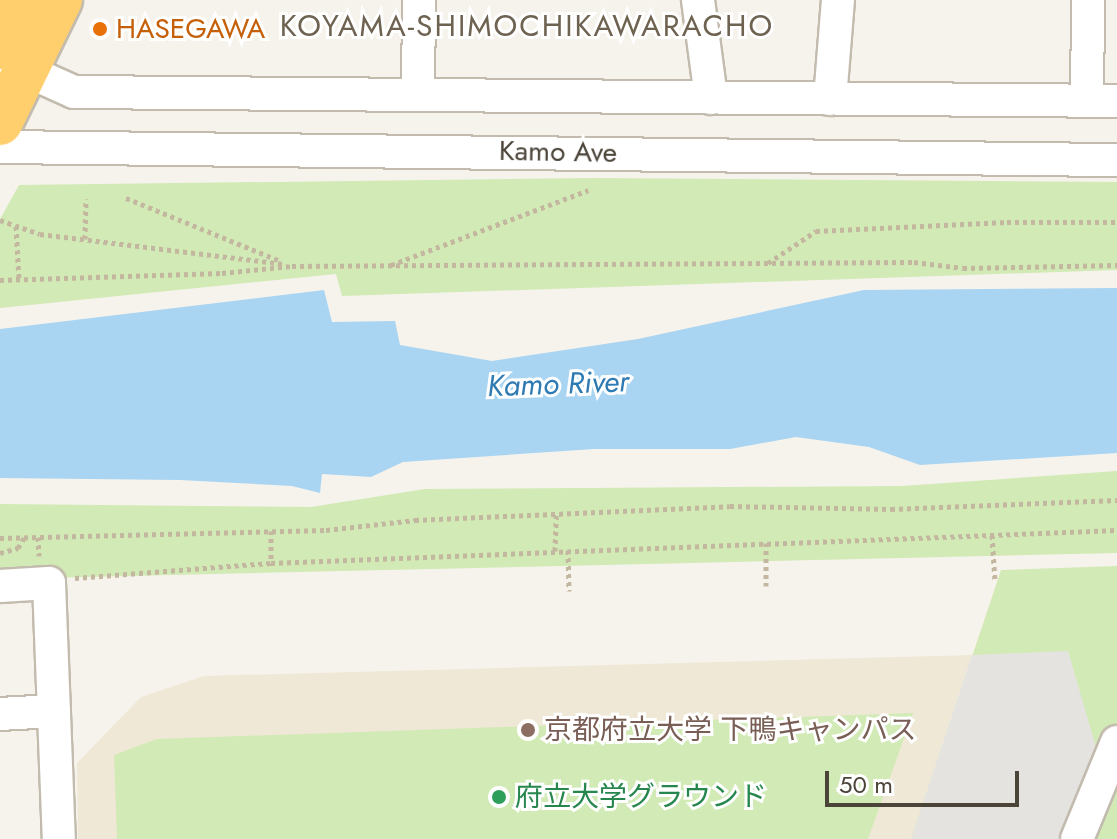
<!DOCTYPE html>
<meta charset="utf-8">
<style>
body{margin:0}
#map{position:relative;width:1117px;height:839px;overflow:hidden;background:#f6f3ec;font-family:Jost,"Noto Sans JP",sans-serif}
div>[style]{position:absolute}
[style*='--x']{left:calc(var(--x)*1px);top:calc(var(--y)*1px);width:calc(var(--w)*1px);rotate:calc(var(--a)*1deg)}
.education>*{inset:0;background:#efe8d6}
.green>*{inset:0;background:#d2eab5}
.parking>*{inset:0;background:#e5e3e0}
.water>*{inset:0;background:#a9d4f2}
.path>*{height:5px;margin-top:-2.5px;transform-origin:0;background:repeating-linear-gradient(90deg,#c4b79f 0 4px,transparent 0 8px)}
.roads{filter:drop-shadow(2px 0 #c2bbae) drop-shadow(-2px 0 #c2bbae) drop-shadow(0 2px #c2bbae) drop-shadow(0 -2px #c2bbae)}
.minor>*{height:32px;margin:-16px;padding:0 16px;transform-origin:16px;border-radius:16px;background:#fff}
.highway>*{height:44px;margin:-22px;padding:0 22px;transform-origin:22px;border-radius:22px;background:#ffcf6e}
.dots>*{width:22px;height:22px;translate:-50% -50%;box-sizing:border-box;border:4px solid #fff;border-radius:50%}
span{translate:-50% -50%;white-space:nowrap;text-align:center;line-height:1.15;-webkit-text-stroke:6px #fff;paint-order:stroke}
.food-label{font-size:28px;color:#c56008}
.left{translate:0 -50%;text-align:left}
.street-label{font-size:28px;color:#4b4439}
.education-label{font-size:28px;color:#785e54}
.leisure-label{font-size:28px;color:#27864d}
.neighbourhood-label{font-size:30px;color:#6e6250;letter-spacing:2px}
.water-label{font-size:30px;color:#2e7ab2;font-style:italic}
.scale{position:absolute;left:825px;top:771px;width:194px;height:36px;box-sizing:border-box;border:4px solid #4b4439;border-top:0;padding-left:10px;font-size:24px;line-height:28px;white-space:nowrap;color:#4b4439;-webkit-text-stroke:6px #fff;paint-order:stroke}
</style>
<div id="map">
<div class="education">
<i style="clip-path:polygon(972px 655px,911px 839px,78px 839px,77px 763px,141px 697px,204px 676px)"></i>
</div>
<div class="green">
<i style="clip-path:polygon(593px 178px,1117px 182px,1117px 270px,342px 296px,336px 274px,0 308px,0 219px,19px 185px)"></i>
<i style="clip-path:polygon(1117px 471px,1117px 553px,0 579px,0 504px,311px 507px,425px 489px,902px 486px)"></i>
<i style="clip-path:polygon(1117px 566px,1117px 839px,911px 839px,1001px 570px)"></i>
<i style="clip-path:polygon(913px 713px,868px 839px,117px 839px,114px 755px,157px 739px)"></i>
</div>
<div class="parking">
<i style="clip-path:polygon(1068px 651px,1096px 747px,1059px 839px,911px 839px,972px 655px)"></i>
</div>
<div class="water">
<i style="clip-path:polygon(1117px 288px,1117px 453px,920px 465px,869px 447px,796px 437px,730px 449px,594px 449px,403px 462px,371px 477px,322px 474px,320px 493px,292px 486px,180px 480px,0 478px,0 329px,324px 290px,332px 322px,395px 321px,400px 345px,492px 361px,638px 339px,864px 290px)"></i>
</div>
<div class="path">
<i style="--x:126;--y:198;--w:166;--a:22.2"></i>
<i style="--x:0;--y:220;--w:42;--a:19.3"></i>
<i style="--x:40;--y:234;--w:245;--a:7"></i>
<i style="--x:16;--y:226;--w:53;--a:86.8"></i>
<i style="--x:85;--y:239;--w:40;--a:-88.6"></i>
<i style="--x:768;--y:263;--w:58;--a:-33.7"></i>
<i style="--x:816;--y:231;--w:191;--a:-2.7"></i>
<i style="--x:1007;--y:222;--w:110;--a:0"></i>
<i style="--x:391;--y:265;--w:211;--a:-20.8"></i>
<i style="--x:0;--y:280;--w:222;--a:-1.8"></i>
<i style="--x:222;--y:273;--w:70;--a:-5.7"></i>
<i style="--x:292;--y:266;--w:622;--a:-0.37"></i>
<i style="--x:914;--y:262;--w:49;--a:7"></i>
<i style="--x:963;--y:268;--w:154;--a:-1.1"></i>
<i style="--x:271;--y:531;--w:32;--a:90"></i>
<i style="--x:992;--y:535;--w:46;--a:86.3"></i>
<i style="--x:38;--y:537;--w:19;--a:87"></i>
<i style="--x:0;--y:538;--w:326;--a:-1.4"></i>
<i style="--x:326;--y:530;--w:90;--a:-6.4"></i>
<i style="--x:415;--y:520;--w:315;--a:-2.5"></i>
<i style="--x:730;--y:506;--w:161;--a:1.1"></i>
<i style="--x:891;--y:509;--w:226;--a:-2.3"></i>
<i style="--x:766;--y:543;--w:43;--a:90"></i>
<i style="--x:568;--y:550;--w:41;--a:88.6"></i>
<i style="--x:555;--y:551;--w:37;--a:-88"></i>
<i style="--x:0;--y:553;--w:19;--a:-16"></i>
<i style="--x:18;--y:548;--w:12;--a:-59"></i>
<i style="--x:75;--y:578;--w:197;--a:-4.4"></i>
<i style="--x:271;--y:563;--w:847;--a:-2.23"></i>
</div>
<div class="roads">
<div class="minor">
<i style="--x:698;--y:0;--w:99;--a:82.4"></i>
<i style="--x:7;--y:62;--w:73;--a:24.1"></i>
<i style="--x:74;--y:92;--w:1043;--a:0.49"></i>
<i style="--x:418;--y:95;--w:95;--a:-89.4"></i>
<i style="--x:830;--y:99;--w:99;--a:-85.4"></i>
<i style="--x:1087;--y:101;--w:101;--a:-89.4"></i>
<i style="--x:0;--y:147;--w:1117;--a:0.67"></i>
<i style="--x:0;--y:586;--w:49;--a:-3.5"></i>
<i style="--x:49;--y:583;--w:256;--a:87.8"></i>
<i style="--x:0;--y:714;--w:54;--a:-3.2"></i>
<i style="--x:1077;--y:839;--w:105;--a:-67.6"></i>
</div>
<div class="highway">
<i style="--x:0;--y:47;--w:52;--a:-63.9"></i>
<i style="--x:0;--y:123;--w:137;--a:-64"></i>
</div>
</div>
<div class="dots">
<i style="left:100px;top:29px;background:#e8710a"></i>
<i style="left:528px;top:730px;background:#8d6e63"></i>
<i style="left:499px;top:797px;background:#2e9e5b"></i>
</div>
<div class="food-label">
<span class="left" style="left:116px;top:29px">HASEGAWA</span>
</div>
<div class="street-label">
<span style="left:558px;top:152px;rotate:1deg">Kamo Ave</span>
</div>
<div class="education-label">
<span class="left" style="left:544px;top:730px">京都府立大学 下鴨キャンパス</span>
</div>
<div class="leisure-label">
<span class="left" style="left:515px;top:797px">府立大学グラウンド</span>
</div>
<div class="neighbourhood-label">
<span style="left:527px;top:26px">KOYAMA-SHIMOCHIKAWARACHO</span>
</div>
<div class="water-label">
<span style="left:558px;top:384px;rotate:-2deg">Kamo River</span>
</div>
<div class="scale">50 m</div>
</div>
